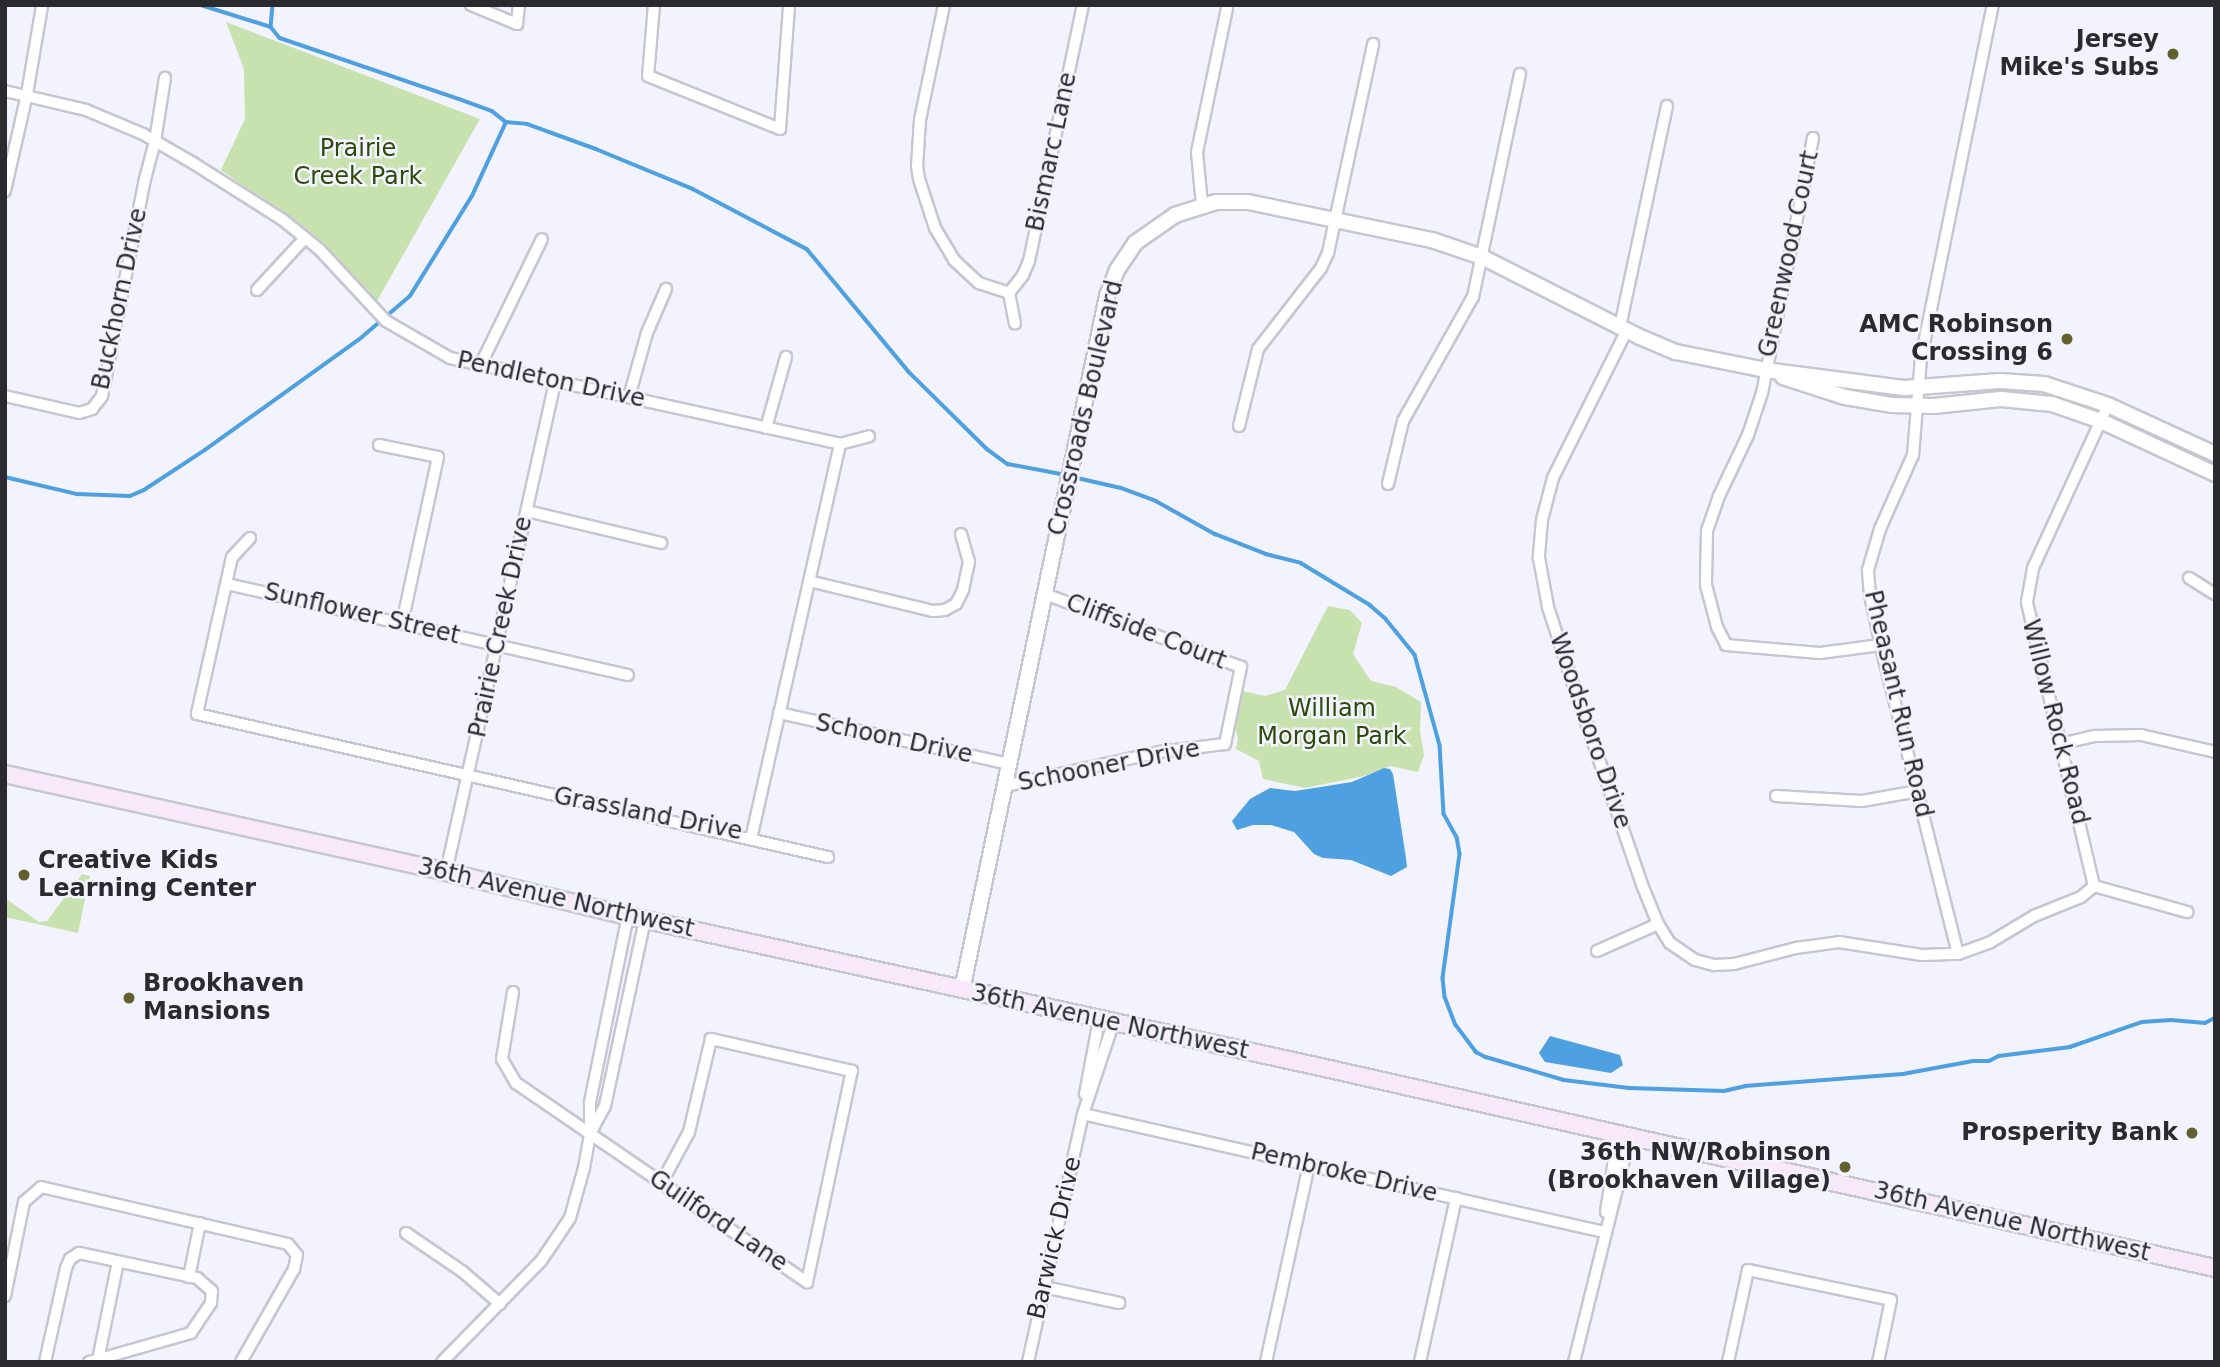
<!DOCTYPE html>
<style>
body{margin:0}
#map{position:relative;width:2220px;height:1367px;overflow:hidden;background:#f3f3fe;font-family:"DejaVu Sans",sans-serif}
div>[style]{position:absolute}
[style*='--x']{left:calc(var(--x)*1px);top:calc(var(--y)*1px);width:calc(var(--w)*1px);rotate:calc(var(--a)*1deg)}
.green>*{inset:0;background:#c7e2ae}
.water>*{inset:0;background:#4fa0e1}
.stream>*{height:3.5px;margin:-1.75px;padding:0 1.75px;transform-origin:1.75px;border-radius:1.75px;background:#4fa0e1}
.roads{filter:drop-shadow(2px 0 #c6c6d1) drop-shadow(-2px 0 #c6c6d1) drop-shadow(0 2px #c6c6d1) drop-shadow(0 -2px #c6c6d1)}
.minor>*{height:10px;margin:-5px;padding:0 5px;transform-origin:5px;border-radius:5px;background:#fff}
.tertiary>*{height:14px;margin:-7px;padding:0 7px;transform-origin:7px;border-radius:7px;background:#fff}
.secondary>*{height:16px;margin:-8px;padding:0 8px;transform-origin:8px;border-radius:8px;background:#f7e9fa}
.dots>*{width:19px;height:19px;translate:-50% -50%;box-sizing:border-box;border:4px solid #f3f3fe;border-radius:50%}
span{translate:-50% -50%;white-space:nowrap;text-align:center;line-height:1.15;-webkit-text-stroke:5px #f3f3fe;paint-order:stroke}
.poi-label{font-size:24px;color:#2b2b2f;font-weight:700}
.right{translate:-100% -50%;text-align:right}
.left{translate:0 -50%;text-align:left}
.park-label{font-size:24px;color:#2e490a}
.street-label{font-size:24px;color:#2b2b2f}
.frame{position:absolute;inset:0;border:7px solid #2b2b2f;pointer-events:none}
</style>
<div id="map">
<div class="green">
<i style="clip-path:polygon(226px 22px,480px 119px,377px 301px,323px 242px,221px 170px,245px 119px,244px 69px)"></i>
<i style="clip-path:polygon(1328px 606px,1350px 610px,1362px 623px,1353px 654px,1371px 681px,1396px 687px,1421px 702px,1420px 731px,1424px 755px,1418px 772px,1390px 766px,1364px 776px,1305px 788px,1263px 779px,1259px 761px,1236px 749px,1238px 739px,1235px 726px,1243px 691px,1265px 696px,1285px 690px)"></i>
<i style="clip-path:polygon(82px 874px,90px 876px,78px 933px,5px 917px,5px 898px,39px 922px,47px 921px)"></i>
</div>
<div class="water">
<i style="clip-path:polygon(1384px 768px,1390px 769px,1393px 774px,1406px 858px,1407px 867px,1391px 876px,1351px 860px,1323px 858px,1314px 854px,1294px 832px,1271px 825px,1253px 825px,1237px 830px,1232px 821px,1250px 799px,1270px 788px,1295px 791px,1352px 782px)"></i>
<i style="clip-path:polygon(1550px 1036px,1620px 1055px,1623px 1065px,1611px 1073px,1545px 1062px,1539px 1053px)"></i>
</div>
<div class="stream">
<i style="--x:201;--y:5;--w:73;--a:17.4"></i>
<i style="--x:273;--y:5;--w:22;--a:95"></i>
<i style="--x:271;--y:27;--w:14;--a:51"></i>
<i style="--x:280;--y:38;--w:189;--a:18.8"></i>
<i style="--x:459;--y:99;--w:35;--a:20"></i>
<i style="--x:492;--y:111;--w:18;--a:38"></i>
<i style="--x:506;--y:122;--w:21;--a:5"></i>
<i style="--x:527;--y:124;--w:73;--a:19.9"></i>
<i style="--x:596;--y:149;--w:105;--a:22.4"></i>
<i style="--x:693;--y:189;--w:129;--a:27.8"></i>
<i style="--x:807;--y:249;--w:160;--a:50.3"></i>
<i style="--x:909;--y:372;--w:110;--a:44.6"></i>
<i style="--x:987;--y:449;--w:26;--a:36"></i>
<i style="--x:1008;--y:464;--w:59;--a:10.7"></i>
<i style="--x:5;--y:477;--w:74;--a:13.3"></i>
<i style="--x:77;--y:494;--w:53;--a:2.2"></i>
<i style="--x:130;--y:496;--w:15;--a:-23"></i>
<i style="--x:144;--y:490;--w:73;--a:-33.3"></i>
<i style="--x:205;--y:450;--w:193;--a:-35.7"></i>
<i style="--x:362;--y:337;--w:63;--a:-40.5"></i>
<i style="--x:410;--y:296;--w:118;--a:-58.2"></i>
<i style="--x:472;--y:196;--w:81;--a:-65.3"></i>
<i style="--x:1073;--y:477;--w:49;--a:12.9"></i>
<i style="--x:1121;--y:488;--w:37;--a:20"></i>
<i style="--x:1156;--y:501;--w:68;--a:29.2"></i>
<i style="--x:1215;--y:534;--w:55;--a:21.4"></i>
<i style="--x:1266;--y:554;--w:36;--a:14"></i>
<i style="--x:1301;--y:563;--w:81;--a:31.3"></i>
<i style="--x:1370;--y:605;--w:21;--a:41"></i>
<i style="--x:1386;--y:619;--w:46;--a:51.1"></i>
<i style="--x:1415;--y:655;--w:93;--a:74.5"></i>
<i style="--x:1440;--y:745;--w:69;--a:86.7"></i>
<i style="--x:1444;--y:814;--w:26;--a:61"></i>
<i style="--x:1457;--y:837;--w:17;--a:80"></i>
<i style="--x:1460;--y:854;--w:125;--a:97.8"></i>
<i style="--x:1443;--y:978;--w:19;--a:84"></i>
<i style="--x:1445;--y:997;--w:30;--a:69"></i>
<i style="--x:1456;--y:1025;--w:34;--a:53"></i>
<i style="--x:1476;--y:1052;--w:11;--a:27"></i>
<i style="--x:1486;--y:1057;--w:81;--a:16.4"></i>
<i style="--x:1564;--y:1080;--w:65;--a:7"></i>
<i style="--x:1629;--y:1088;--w:95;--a:1.8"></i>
<i style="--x:1724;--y:1091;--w:22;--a:-13"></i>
<i style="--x:1745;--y:1086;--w:158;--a:-4.3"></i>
<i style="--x:1903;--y:1074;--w:71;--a:-10.5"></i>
<i style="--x:1973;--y:1061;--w:16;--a:0"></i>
<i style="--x:1989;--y:1061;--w:11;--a:-27"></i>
<i style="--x:1999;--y:1056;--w:72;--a:-7.2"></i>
<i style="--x:2070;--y:1047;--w:76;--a:-19.1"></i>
<i style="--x:2142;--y:1022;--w:29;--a:-4"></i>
<i style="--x:2171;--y:1020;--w:34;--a:5"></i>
<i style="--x:2205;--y:1023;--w:11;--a:-27"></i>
</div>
<div class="roads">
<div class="minor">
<i style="--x:471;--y:5;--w:50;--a:22.4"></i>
<i style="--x:517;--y:24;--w:19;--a:-84"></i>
<i style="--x:654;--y:5;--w:71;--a:94.8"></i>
<i style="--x:648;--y:76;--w:142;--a:21.9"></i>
<i style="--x:780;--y:129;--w:124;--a:-85.8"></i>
<i style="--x:944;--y:5;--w:117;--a:101.8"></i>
<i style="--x:920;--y:120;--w:46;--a:93.7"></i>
<i style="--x:917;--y:166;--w:13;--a:81"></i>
<i style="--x:919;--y:179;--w:52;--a:71.9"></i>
<i style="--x:935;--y:228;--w:37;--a:59"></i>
<i style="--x:954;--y:260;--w:34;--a:43"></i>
<i style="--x:979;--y:283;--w:32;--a:18"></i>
<i style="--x:5;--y:91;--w:83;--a:13.2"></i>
<i style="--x:86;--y:110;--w:62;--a:22.8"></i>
<i style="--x:143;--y:134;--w:58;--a:30.1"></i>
<i style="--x:193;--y:163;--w:107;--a:32.3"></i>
<i style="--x:283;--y:220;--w:48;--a:39"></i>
<i style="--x:320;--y:250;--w:97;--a:47.1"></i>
<i style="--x:386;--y:321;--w:74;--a:30"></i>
<i style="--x:450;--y:358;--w:399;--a:12.4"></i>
<i style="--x:840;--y:444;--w:30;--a:-15"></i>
<i style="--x:1813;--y:138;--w:260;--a:101.3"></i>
<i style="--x:1762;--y:393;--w:44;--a:108.4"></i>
<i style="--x:1748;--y:435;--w:68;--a:115.4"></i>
<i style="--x:1719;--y:496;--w:37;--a:109"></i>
<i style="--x:1707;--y:531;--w:54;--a:91.1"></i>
<i style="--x:1706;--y:585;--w:43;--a:75.3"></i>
<i style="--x:1717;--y:627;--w:20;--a:63"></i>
<i style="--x:1726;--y:645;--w:94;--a:4.9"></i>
<i style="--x:1820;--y:653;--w:61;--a:-7.6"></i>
<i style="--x:5;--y:191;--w:99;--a:-77.2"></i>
<i style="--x:27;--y:94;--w:89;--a:-80.3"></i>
<i style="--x:1202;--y:205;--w:53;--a:-95.4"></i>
<i style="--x:1197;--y:152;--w:147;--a:-78.2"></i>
<i style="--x:257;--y:290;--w:71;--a:-47.3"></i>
<i style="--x:1009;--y:293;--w:23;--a:-52"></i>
<i style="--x:1023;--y:275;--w:15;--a:-67"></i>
<i style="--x:1029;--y:261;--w:262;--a:-78.1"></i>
<i style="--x:1009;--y:293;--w:31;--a:79"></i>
<i style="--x:1620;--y:327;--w:226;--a:-78"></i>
<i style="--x:1627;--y:330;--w:165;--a:116.6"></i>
<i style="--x:1553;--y:478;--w:43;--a:104.7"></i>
<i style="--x:1542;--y:520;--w:38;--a:95"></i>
<i style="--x:1539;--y:558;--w:50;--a:79.6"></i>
<i style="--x:1548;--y:607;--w:81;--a:72"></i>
<i style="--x:1573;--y:684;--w:215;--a:71"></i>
<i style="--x:1643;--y:887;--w:40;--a:68"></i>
<i style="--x:1658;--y:924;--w:22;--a:58"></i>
<i style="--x:1670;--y:943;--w:30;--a:34"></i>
<i style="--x:1695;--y:960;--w:20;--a:15"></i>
<i style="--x:1714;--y:965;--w:20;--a:-3"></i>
<i style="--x:1734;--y:964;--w:64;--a:-14.5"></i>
<i style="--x:1796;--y:948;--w:43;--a:-7.9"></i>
<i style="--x:1839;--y:942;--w:84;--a:8.9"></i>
<i style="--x:1922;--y:955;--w:36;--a:-2"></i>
<i style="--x:1958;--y:954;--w:33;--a:-20"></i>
<i style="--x:1989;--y:943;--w:52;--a:-31"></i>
<i style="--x:2034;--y:916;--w:51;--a:-22"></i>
<i style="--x:2081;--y:897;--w:17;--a:-40"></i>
<i style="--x:480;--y:366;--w:141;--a:-64"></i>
<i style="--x:5;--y:396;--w:76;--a:12.9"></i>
<i style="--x:79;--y:413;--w:14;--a:-17"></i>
<i style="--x:92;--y:409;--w:16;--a:-52"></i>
<i style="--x:102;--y:396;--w:217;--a:-78.8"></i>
<i style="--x:144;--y:183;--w:43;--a:-75.3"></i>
<i style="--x:155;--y:141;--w:64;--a:-81"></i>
<i style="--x:629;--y:397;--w:66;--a:-74.3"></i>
<i style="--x:647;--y:333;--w:48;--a:-66.6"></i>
<i style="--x:1239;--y:426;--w:79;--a:-76.1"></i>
<i style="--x:1258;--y:349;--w:103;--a:-52.1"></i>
<i style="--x:1321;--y:268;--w:17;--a:-65"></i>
<i style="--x:1328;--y:253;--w:214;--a:-77.8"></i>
<i style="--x:766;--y:428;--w:74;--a:-74.3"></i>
<i style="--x:379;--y:445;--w:60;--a:11.5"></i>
<i style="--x:438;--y:457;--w:170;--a:102.2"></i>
<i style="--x:1388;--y:484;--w:65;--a:-76.6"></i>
<i style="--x:1403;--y:421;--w:142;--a:-60.6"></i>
<i style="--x:1473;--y:297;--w:228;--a:-78.1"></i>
<i style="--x:527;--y:511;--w:138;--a:13.4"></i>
<i style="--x:250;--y:538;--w:26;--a:133"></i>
<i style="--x:232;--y:557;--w:161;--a:102.6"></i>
<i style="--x:197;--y:714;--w:647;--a:12.77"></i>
<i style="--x:2189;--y:578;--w:31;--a:32"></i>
<i style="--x:809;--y:581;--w:128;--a:13.6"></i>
<i style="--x:933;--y:611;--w:12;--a:-5"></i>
<i style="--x:945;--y:610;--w:13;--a:-29"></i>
<i style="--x:956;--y:604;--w:16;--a:-63"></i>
<i style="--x:963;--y:590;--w:29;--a:-78"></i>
<i style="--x:969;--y:562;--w:29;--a:-106"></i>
<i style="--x:227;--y:584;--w:411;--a:12.8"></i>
<i style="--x:779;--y:713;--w:236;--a:12.5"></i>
<i style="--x:2060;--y:744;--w:37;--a:-13"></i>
<i style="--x:2096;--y:736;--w:45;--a:-1.3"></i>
<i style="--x:2141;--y:735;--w:76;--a:12.9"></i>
<i style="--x:1005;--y:786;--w:158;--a:-12.4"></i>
<i style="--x:1159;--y:752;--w:66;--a:-6.9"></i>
<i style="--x:1225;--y:744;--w:79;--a:-78.3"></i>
<i style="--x:1241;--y:667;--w:209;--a:-159.6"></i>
<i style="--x:1776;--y:796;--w:86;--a:3.3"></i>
<i style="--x:1862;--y:801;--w:57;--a:-10.1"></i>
<i style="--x:751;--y:839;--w:405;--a:-77.3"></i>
<i style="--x:446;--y:872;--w:502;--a:-77.46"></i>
<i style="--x:2094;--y:886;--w:292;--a:-103.3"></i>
<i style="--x:2027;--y:602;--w:35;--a:-80"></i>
<i style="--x:2033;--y:568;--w:179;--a:-65.3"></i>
<i style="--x:2094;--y:886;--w:97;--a:15.6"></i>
<i style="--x:1597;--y:951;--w:67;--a:-23.9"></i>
<i style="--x:1958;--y:954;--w:303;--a:-104.1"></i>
<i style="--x:1884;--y:660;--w:66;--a:-102.2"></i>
<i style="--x:1870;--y:595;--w:25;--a:-95"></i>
<i style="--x:1868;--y:570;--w:43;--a:-73.7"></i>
<i style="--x:1880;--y:529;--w:81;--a:-66"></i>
<i style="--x:1913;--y:455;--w:97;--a:-85.3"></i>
<i style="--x:1921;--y:358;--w:360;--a:-78.5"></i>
<i style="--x:513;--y:992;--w:68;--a:99.3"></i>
<i style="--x:502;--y:1059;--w:28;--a:60"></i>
<i style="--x:516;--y:1083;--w:353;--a:34.4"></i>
<i style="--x:807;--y:1282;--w:216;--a:-78"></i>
<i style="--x:852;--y:1071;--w:145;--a:-167.2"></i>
<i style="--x:711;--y:1039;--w:96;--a:103.3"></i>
<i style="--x:689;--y:1132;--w:57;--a:118.4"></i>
<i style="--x:1085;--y:1094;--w:75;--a:-79.3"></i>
<i style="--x:1083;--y:1114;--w:534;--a:12.76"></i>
<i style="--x:591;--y:1132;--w:30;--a:-62"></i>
<i style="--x:605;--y:1106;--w:190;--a:-77.9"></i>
<i style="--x:1606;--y:1212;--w:79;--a:-81.3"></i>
<i style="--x:406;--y:1233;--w:69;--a:34.4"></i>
<i style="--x:463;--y:1272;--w:49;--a:40.9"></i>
<i style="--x:189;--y:1277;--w:55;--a:-78.5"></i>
<i style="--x:1044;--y:1287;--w:77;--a:12"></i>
<i style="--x:5;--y:1296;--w:96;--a:-78.6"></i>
<i style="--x:24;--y:1202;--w:23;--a:-41"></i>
<i style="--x:41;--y:1187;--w:253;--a:13"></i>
<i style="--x:288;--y:1244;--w:14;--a:51"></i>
<i style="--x:297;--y:1255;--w:14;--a:102"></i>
<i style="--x:294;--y:1269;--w:107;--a:119.7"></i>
<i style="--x:98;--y:1360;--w:100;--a:-78.5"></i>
<i style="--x:45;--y:1362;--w:96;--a:-77.4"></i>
<i style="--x:66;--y:1268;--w:10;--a:-66"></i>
<i style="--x:70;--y:1259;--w:11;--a:-34"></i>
<i style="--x:79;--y:1253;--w:121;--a:12"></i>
<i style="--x:197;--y:1278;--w:20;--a:41"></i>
<i style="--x:212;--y:1291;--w:12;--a:95"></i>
<i style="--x:211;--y:1303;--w:36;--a:124"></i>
<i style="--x:191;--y:1333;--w:106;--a:164.1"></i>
<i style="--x:442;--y:1362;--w:141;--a:-45.6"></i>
<i style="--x:541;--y:1261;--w:52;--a:-56"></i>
<i style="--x:570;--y:1218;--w:52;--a:-74.4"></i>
<i style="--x:584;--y:1168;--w:35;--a:-80"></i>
<i style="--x:590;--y:1134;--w:32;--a:-90"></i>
<i style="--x:590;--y:1102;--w:190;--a:-78.5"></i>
<i style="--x:1028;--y:1362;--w:254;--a:-77.5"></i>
<i style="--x:1083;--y:1114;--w:95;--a:-71.6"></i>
<i style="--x:1266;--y:1362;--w:202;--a:-77.7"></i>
<i style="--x:1420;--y:1362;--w:168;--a:-77.6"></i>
<i style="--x:1574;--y:1362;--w:233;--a:-76.1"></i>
<i style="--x:1728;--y:1362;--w:94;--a:-77.7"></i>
<i style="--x:1748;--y:1270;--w:146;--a:11.8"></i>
<i style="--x:1891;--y:1300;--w:63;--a:101.8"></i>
</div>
<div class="tertiary">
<i style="--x:1783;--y:377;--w:65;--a:17.9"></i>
<i style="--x:1845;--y:397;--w:48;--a:9.7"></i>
<i style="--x:1892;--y:405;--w:42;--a:1.4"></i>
<i style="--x:1934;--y:406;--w:67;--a:-6"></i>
<i style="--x:2001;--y:399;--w:51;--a:5.6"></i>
<i style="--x:2052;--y:404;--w:52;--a:19.1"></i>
<i style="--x:2101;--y:421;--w:126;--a:24.9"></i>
<i style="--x:962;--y:990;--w:709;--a:-78.2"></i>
<i style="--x:1107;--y:296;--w:28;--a:-69"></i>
<i style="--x:1117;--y:270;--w:32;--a:-56"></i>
<i style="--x:1135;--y:243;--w:49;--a:-35"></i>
<i style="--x:1175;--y:215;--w:43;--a:-17.6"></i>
<i style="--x:1216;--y:202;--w:32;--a:0"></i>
<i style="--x:1248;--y:202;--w:188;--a:11.7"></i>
<i style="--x:1432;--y:240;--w:53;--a:18.8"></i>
<i style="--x:1482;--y:257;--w:177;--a:26.9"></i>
<i style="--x:1640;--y:337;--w:39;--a:23"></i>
<i style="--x:1676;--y:352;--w:91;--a:11.4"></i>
<i style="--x:1765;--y:370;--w:140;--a:7.4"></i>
<i style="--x:1904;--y:388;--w:96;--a:-4.2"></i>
<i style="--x:2000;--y:381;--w:44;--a:3.9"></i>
<i style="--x:2044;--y:384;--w:67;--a:18.2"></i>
<i style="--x:2108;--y:405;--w:118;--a:24.6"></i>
</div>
<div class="secondary">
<i style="--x:5;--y:774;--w:452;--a:12.5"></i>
<i style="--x:446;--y:872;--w:187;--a:13.6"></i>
<i style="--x:628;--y:916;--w:713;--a:12.3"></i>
<i style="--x:1325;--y:1068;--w:912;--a:12.67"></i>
</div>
</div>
<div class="dots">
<i style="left:2173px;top:54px;background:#62612d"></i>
<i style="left:2067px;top:339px;background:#62612d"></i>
<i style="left:24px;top:875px;background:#62612d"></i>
<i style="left:129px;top:998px;background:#62612d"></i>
<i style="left:2192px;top:1133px;background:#62612d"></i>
<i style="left:1845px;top:1167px;background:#62612d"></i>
</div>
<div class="poi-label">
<span class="right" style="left:2159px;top:54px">Jersey<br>Mike's Subs</span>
<span class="right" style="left:2053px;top:339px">AMC Robinson<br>Crossing 6</span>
<span class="left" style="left:38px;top:875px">Creative Kids<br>Learning Center</span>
<span class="left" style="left:143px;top:998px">Brookhaven<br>Mansions</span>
<span class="right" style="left:2178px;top:1133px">Prosperity Bank</span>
<span class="right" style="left:1831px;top:1167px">36th NW/Robinson<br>(Brookhaven Village)</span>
</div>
<div class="park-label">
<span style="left:358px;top:163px">Prairie<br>Creek Park</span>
<span style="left:1332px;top:723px">William<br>Morgan Park</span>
</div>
<div class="street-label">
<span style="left:1052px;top:152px;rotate:-78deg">Bismarc Lane</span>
<span style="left:1789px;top:254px;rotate:-78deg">Greenwood Court</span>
<span style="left:120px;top:299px;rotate:-78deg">Buckhorn Drive</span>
<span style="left:551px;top:380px;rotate:12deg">Pendleton Drive</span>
<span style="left:1086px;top:408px;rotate:-77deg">Crossroads Boulevard</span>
<span style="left:362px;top:614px;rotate:13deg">Sunflower Street</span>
<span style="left:501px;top:627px;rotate:-78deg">Prairie Creek Drive</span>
<span style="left:1146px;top:632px;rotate:21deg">Cliffside Court</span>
<span style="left:1898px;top:704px;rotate:77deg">Pheasant Run Road</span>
<span style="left:2055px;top:722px;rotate:76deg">Willow Rock Road</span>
<span style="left:1590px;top:731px;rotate:71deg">Woodsboro Drive</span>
<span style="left:894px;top:739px;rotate:12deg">Schoon Drive</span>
<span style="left:1109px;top:766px;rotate:-11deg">Schooner Drive</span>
<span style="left:648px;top:814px;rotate:11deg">Grassland Drive</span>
<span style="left:556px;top:898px;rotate:13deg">36th Avenue Northwest</span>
<span style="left:1110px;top:1022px;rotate:12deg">36th Avenue Northwest</span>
<span style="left:1344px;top:1173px;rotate:13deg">Pembroke Drive</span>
<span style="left:718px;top:1221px;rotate:34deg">Guilford Lane</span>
<span style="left:2012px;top:1222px;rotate:13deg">36th Avenue Northwest</span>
<span style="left:1055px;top:1238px;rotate:-77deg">Barwick Drive</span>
</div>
<div class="frame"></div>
</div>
